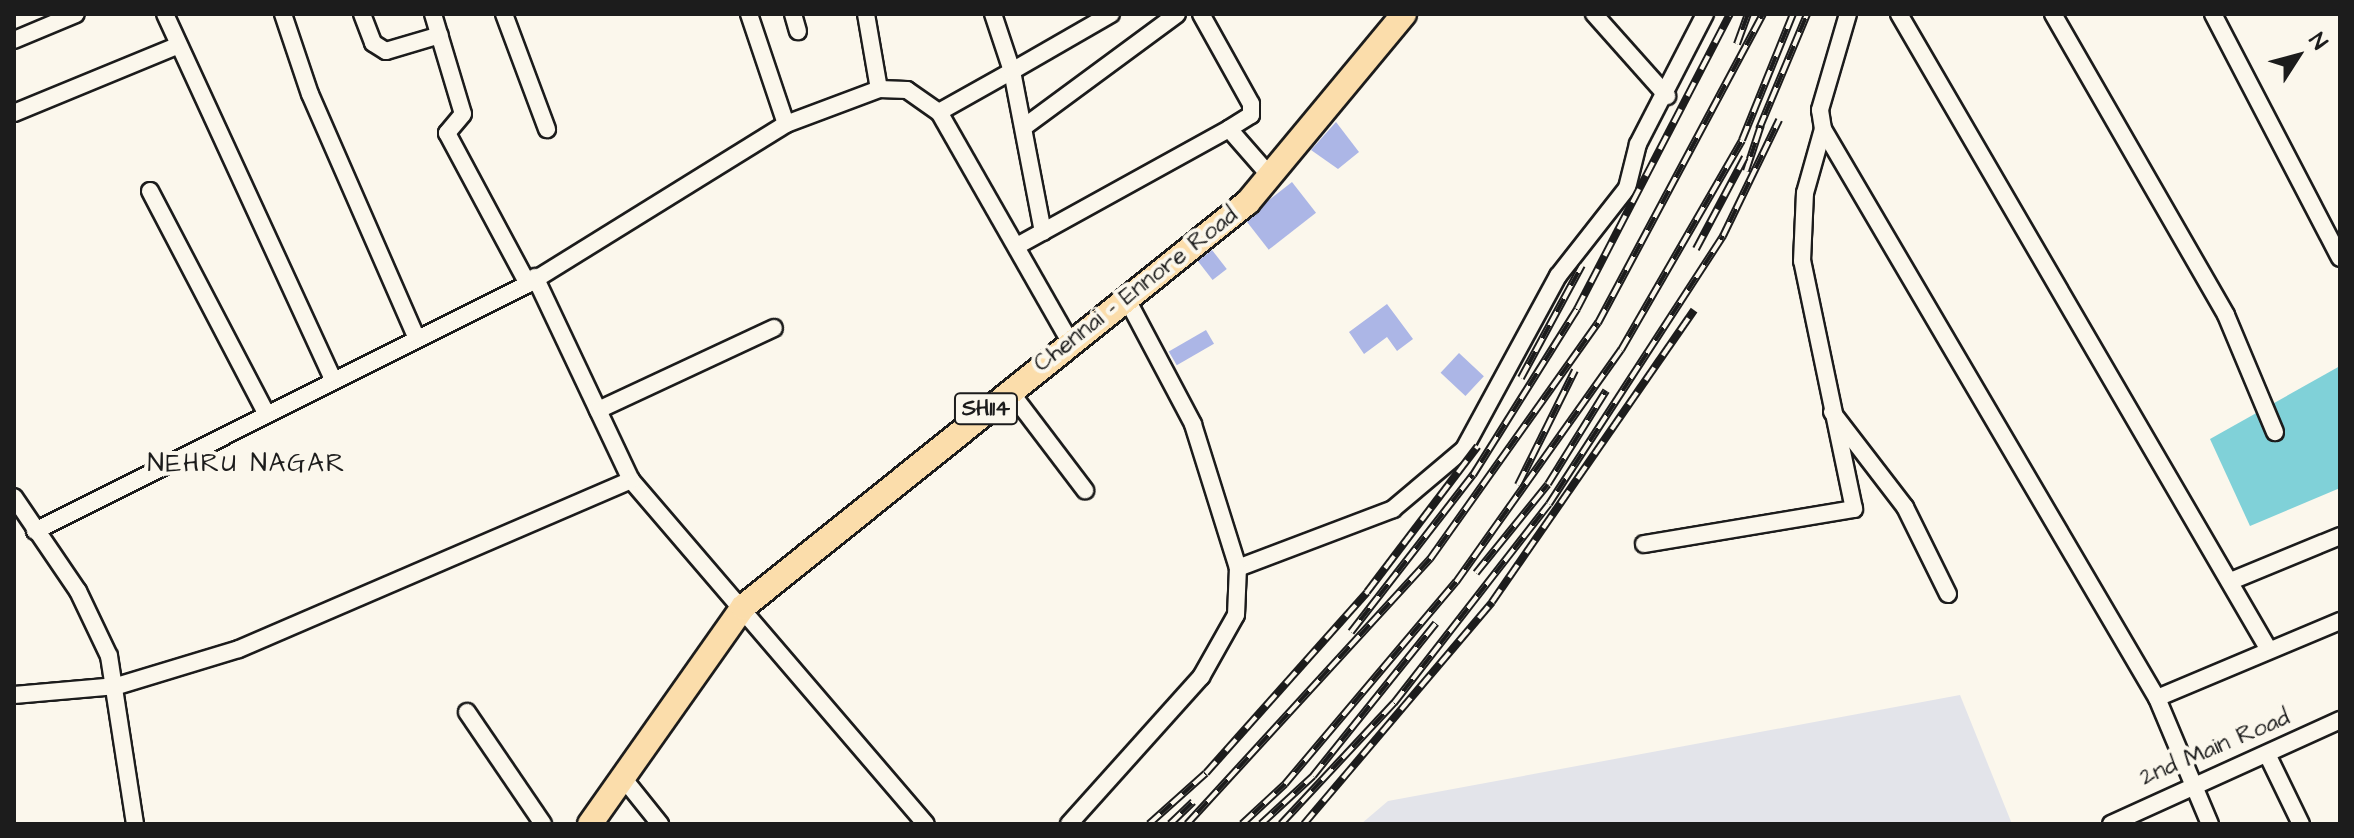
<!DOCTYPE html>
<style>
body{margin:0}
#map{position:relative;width:2354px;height:838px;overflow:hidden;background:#fbf7ec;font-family:"Architects Daughter",sans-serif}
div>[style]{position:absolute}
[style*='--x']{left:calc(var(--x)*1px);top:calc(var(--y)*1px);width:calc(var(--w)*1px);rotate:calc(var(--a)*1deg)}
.built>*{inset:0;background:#e3e4ea}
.water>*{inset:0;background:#80d1d8}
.building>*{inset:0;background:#acb6e6;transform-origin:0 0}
.roads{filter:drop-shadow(2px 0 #1c1c1c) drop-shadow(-2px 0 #1c1c1c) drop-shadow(0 2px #1c1c1c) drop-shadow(0 -2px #1c1c1c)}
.street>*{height:16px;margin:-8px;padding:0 8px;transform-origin:8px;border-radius:8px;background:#fbf7ec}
.primary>*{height:24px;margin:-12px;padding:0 12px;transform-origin:12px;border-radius:12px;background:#fbddab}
.rail>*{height:8px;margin-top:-4px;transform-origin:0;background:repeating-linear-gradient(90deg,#fbf7ec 0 15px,#1c1c1c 0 30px);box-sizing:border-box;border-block:2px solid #1c1c1c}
span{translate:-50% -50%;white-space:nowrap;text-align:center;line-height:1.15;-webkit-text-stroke:8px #fbf7ec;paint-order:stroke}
.shield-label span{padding:2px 6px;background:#fbf7ec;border:2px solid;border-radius:6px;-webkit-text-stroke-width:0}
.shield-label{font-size:22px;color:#1c1c1c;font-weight:700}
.street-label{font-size:24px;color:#1c1c1c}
.neighbourhood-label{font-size:26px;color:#1c1c1c;letter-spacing:2px}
.frame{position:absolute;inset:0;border:16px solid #1c1c1c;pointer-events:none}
.north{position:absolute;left:2258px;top:16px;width:80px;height:80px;-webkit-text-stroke:6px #fbf7ec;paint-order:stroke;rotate:54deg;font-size:22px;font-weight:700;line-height:32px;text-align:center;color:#1c1c1c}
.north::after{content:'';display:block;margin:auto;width:28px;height:36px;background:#1c1c1c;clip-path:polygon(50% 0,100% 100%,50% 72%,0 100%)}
</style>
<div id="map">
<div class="built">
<i style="clip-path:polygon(1960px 695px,2012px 824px,1361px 824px,1388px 801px)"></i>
</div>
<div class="water">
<i style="clip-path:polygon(2340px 366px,2340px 488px,2250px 526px,2210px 439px)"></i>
</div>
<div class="building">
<i style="clip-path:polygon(1336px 122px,1359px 152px,1338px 169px,1311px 150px)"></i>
<i style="left:1292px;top:182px;width:39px;height:60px;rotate:52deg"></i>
<i style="left:1212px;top:250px;width:24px;height:18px;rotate:52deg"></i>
<i style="clip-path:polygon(1387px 304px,1413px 339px,1397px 351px,1387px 337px,1364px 354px,1349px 332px)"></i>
<i style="left:1206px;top:330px;width:16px;height:43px;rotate:60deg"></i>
<i style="left:1459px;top:353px;width:34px;height:27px;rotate:43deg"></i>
</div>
<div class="roads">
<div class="street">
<i style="--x:165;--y:14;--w:400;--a:65.3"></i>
<i style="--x:283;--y:14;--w:84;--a:71.4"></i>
<i style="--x:310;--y:94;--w:265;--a:66.4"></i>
<i style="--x:362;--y:14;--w:31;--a:69"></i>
<i style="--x:373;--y:43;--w:15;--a:32"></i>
<i style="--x:386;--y:51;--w:56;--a:-16.5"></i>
<i style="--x:433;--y:14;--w:104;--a:73.3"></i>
<i style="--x:463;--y:114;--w:25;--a:130"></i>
<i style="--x:447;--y:133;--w:171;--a:61.8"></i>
<i style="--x:504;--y:14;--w:123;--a:69.5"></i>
<i style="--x:749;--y:14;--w:116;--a:71.4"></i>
<i style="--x:793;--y:14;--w:18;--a:74"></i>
<i style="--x:866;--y:14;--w:76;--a:80.2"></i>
<i style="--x:1201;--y:14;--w:103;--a:60.9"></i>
<i style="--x:1251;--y:104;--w:11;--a:90"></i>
<i style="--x:1251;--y:115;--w:26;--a:148"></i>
<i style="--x:1594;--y:14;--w:110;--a:48.3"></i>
<i style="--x:1848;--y:14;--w:100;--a:106.3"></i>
<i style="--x:1820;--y:110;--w:19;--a:81"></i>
<i style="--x:1823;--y:129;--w:660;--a:59.59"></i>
<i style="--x:2157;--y:698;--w:137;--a:67.2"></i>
<i style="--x:1899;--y:14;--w:736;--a:59.81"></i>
<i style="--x:2053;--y:14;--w:347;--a:60.1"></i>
<i style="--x:2226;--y:315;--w:127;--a:67.3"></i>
<i style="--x:2213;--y:14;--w:275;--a:62.5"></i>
<i style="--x:14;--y:40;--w:67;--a:-22.8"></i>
<i style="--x:939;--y:112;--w:84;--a:-29.3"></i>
<i style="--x:1012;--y:71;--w:60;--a:-108.4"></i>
<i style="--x:14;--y:113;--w:173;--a:-22.4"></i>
<i style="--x:1024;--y:127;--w:190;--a:-36.4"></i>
<i style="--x:150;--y:191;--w:248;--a:62.4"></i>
<i style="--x:1043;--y:232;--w:164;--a:-100.9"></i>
<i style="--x:1012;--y:71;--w:114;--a:-29.9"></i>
<i style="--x:1017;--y:246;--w:242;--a:-28.9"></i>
<i style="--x:1229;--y:129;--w:64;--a:48.8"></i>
<i style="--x:535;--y:277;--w:225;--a:64.7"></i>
<i style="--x:631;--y:480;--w:453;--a:49.4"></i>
<i style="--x:1009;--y:390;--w:126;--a:52.8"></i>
<i style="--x:598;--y:410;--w:194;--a:-25"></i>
<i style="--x:1832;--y:412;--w:120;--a:52.5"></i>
<i style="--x:1905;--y:507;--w:97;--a:63.7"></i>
<i style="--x:14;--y:497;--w:114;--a:55.8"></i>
<i style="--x:78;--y:591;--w:72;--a:64.5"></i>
<i style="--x:109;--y:656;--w:170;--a:81.2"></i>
<i style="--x:35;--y:531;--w:551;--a:-26.61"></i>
<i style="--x:528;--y:284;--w:304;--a:-31.8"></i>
<i style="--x:786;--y:124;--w:99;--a:-20.6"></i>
<i style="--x:879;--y:89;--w:28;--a:2"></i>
<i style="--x:907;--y:90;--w:39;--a:35"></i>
<i style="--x:939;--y:112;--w:266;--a:60.3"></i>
<i style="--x:1644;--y:544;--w:213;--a:-9.5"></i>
<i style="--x:1854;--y:509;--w:253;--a:-101.8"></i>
<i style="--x:1802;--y:261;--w:68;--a:-87.5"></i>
<i style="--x:1805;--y:193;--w:66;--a:-74.3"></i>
<i style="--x:1238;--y:568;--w:166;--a:-20.8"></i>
<i style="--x:1393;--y:509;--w:93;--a:-40.2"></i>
<i style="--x:1464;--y:449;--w:197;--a:-61.5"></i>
<i style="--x:1558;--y:276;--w:112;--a:-51.9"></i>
<i style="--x:1627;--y:188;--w:45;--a:-76"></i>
<i style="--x:1638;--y:144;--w:146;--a:-62.7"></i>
<i style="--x:2231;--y:581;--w:118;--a:-22.4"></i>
<i style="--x:14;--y:695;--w:103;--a:-5"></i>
<i style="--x:117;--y:686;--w:127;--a:-16.9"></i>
<i style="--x:239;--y:649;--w:427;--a:-23.3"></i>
<i style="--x:2157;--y:698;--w:199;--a:-22.8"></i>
<i style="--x:467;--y:712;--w:135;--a:55.8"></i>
<i style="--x:2267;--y:754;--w:78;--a:64.1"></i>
<i style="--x:624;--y:779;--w:58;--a:51.3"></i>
<i style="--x:1069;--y:824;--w:198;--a:-48.1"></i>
<i style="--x:1201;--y:677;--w:71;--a:-60.6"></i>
<i style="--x:1236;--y:615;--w:47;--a:-87.6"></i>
<i style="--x:1238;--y:568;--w:151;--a:-107.4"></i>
<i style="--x:1193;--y:424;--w:139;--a:-117.9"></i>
<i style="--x:2111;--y:824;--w:252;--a:-24.4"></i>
</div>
<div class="primary">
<i style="--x:590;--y:824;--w:266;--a:-54.8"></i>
<i style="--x:743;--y:607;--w:647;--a:-38.73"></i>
<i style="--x:1248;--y:202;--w:244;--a:-50.3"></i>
</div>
</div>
<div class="rail">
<i style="--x:1737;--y:44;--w:32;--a:-70"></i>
<i style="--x:1759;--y:129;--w:125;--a:-67.3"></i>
<i style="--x:1746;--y:171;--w:48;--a:-71.9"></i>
<i style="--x:1696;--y:249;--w:104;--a:-62"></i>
<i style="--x:1521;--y:378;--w:128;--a:-61.6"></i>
<i style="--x:1518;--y:485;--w:128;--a:-63.6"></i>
<i style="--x:1476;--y:573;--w:114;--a:-51"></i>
<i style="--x:1548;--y:484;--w:110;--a:-58.1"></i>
<i style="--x:1351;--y:632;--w:199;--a:-52.2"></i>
<i style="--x:1473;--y:475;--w:196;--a:-57.9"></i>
<i style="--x:1577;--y:309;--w:332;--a:-62.6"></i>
<i style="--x:1149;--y:824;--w:76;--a:-41.8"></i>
<i style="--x:1206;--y:773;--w:242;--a:-48.3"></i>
<i style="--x:1367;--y:592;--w:183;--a:-52.8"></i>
<i style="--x:1170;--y:824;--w:32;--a:-44"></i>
<i style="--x:1187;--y:824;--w:360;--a:-47.5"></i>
<i style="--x:1430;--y:559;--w:290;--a:-54.6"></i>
<i style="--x:1598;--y:323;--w:350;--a:-61.9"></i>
<i style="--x:1242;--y:824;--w:59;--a:-42.9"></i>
<i style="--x:1285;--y:784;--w:265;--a:-49.8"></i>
<i style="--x:1456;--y:582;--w:285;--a:-54.6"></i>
<i style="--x:1621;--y:350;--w:242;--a:-60"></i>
<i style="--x:1742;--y:140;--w:136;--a:-68"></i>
<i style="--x:1261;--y:824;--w:71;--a:-42.7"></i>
<i style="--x:1313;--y:776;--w:196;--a:-51.2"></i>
<i style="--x:1281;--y:824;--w:166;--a:-47"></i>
<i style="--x:1394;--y:703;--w:252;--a:-52.1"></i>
<i style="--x:1549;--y:504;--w:320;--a:-57"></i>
<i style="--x:1723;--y:236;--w:129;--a:-64.2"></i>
<i style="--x:1304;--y:824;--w:291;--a:-49.7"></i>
<i style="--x:1492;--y:602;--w:355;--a:-55.3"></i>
</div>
<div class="shield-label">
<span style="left:986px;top:409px">SH114</span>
</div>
<div class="street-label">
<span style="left:1136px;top:290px;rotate:-38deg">Chennai - Ennore Road</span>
<span style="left:2215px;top:748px;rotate:-23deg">2nd Main Road</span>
</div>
<div class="neighbourhood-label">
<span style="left:247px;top:464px">NEHRU NAGAR</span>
</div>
<div class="frame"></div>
<div class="north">N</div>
</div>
